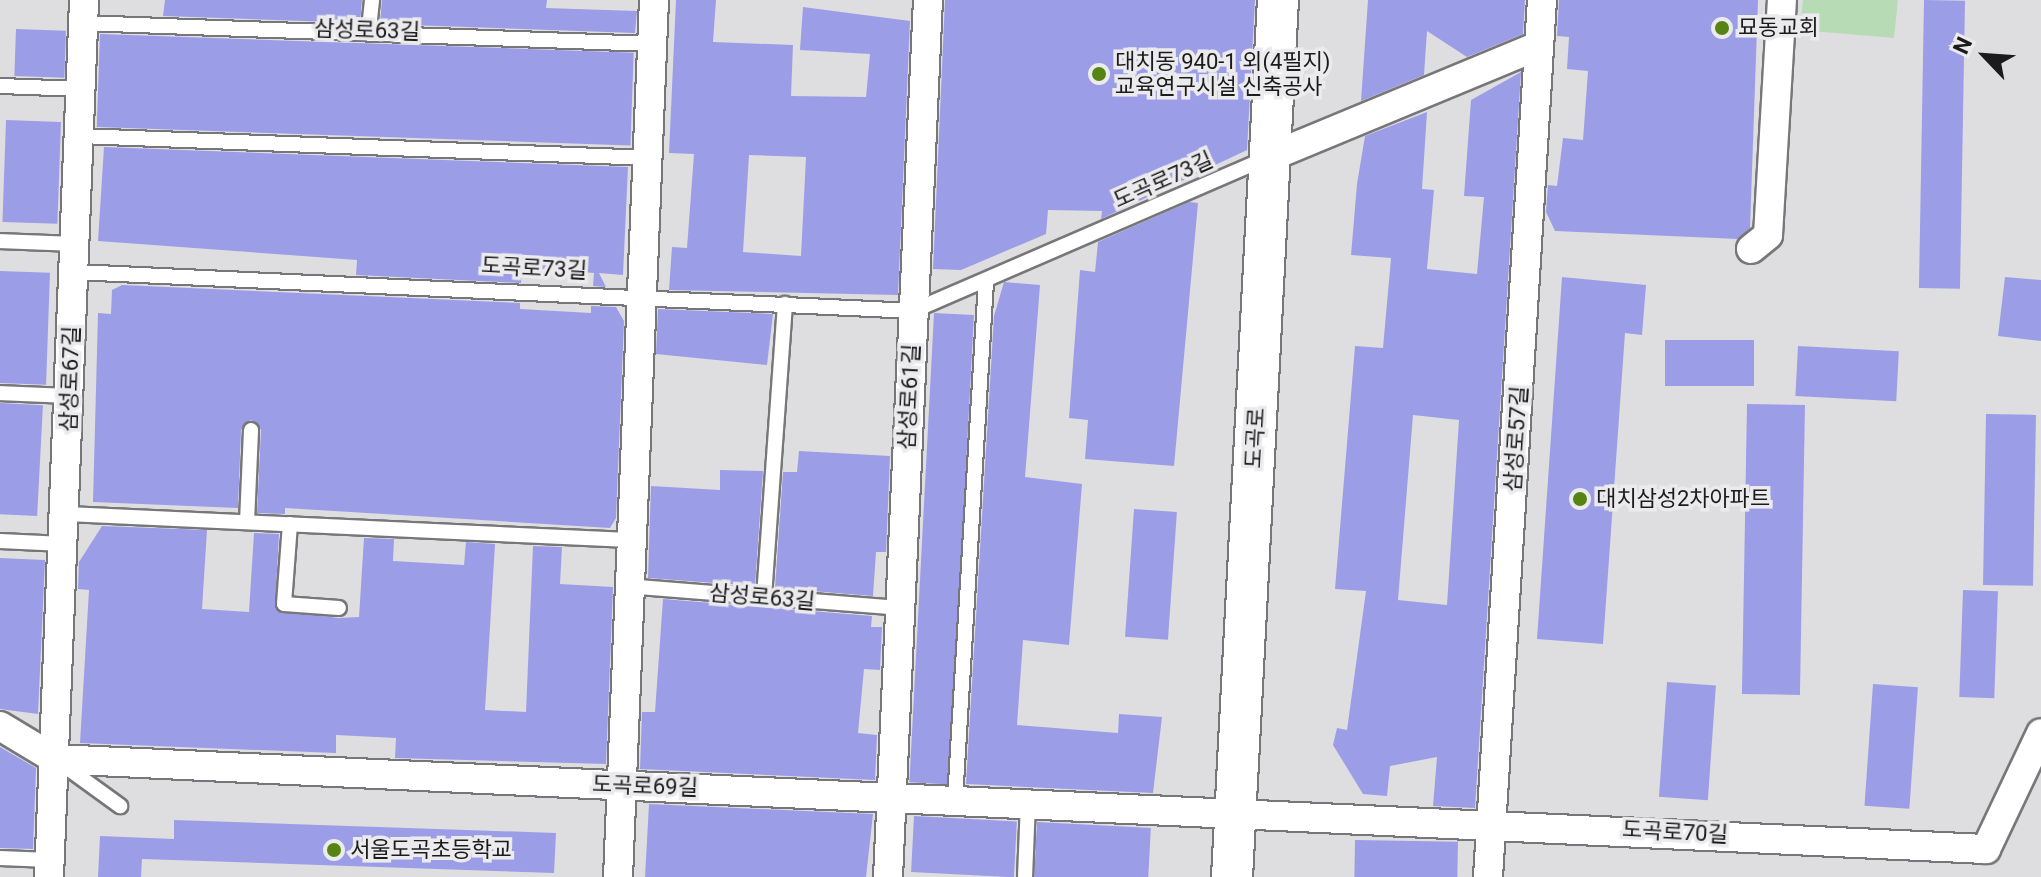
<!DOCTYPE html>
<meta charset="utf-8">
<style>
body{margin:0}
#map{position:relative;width:2041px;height:877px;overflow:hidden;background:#dedee0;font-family:Roboto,"Noto Sans KR",sans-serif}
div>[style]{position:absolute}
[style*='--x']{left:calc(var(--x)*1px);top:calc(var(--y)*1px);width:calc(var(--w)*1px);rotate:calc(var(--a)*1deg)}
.green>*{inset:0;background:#b7dbb4}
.building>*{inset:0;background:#9b9ee7;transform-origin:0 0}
.roads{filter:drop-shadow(2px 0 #777779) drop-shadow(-2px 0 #777779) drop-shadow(0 2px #777779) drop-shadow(0 -2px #777779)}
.service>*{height:14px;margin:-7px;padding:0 7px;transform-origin:7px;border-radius:7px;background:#fff}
.minor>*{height:28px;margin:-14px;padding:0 14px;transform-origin:14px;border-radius:14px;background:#fff}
.secondary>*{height:40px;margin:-20px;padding:0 20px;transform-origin:20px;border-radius:20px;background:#fff}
.dots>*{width:22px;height:22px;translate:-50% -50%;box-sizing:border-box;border:4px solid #ebebed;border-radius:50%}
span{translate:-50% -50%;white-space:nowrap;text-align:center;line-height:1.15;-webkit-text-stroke:7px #ebebed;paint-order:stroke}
.poi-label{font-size:22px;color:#1b1b1b}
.left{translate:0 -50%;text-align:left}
.street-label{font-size:22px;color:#1b1b1b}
.north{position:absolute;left:1945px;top:16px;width:80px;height:80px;-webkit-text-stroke:6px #ebebed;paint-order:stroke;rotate:295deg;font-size:22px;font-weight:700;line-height:32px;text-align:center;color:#1b1b1b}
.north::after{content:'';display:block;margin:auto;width:28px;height:36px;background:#1b1b1b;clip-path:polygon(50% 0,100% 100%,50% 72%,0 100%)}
</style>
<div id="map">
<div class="green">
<i style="clip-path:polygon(1803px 0,1898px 0,1894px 38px,1800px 30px)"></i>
</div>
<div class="building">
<i style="clip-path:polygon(165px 0,362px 0,360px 23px,163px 16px)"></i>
<i style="clip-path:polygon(382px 0,547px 0,546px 8px,637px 11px,635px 33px,380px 24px)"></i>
<i style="clip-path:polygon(evenodd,676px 0,716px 0,713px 42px,793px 45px,791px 96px,866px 97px,870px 54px,800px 50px,803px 7px,910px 21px,898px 295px,669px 290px,672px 247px,687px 248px,694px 154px,669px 153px,676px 0,749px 155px,806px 157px,801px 256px,743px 252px,749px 155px)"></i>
<i style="clip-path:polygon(945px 0,1255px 0,1247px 150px,1101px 219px,1102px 211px,1048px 210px,1046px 234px,961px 270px,933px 269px)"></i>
<i style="clip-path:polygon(1368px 0,1525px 0,1523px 34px,1467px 57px,1427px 31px,1424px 75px,1361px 101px)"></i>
<i style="clip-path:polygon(1559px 0,1758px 0,1750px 228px,1738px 239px,1555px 231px,1546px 212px,1548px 185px,1557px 186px,1563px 138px,1583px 140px,1588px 71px,1567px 69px,1569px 37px,1557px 36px)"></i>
<i style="left:1924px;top:0;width:41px;height:288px;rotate:1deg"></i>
<i style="left:16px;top:29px;width:50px;height:47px;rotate:2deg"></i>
<i style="left:100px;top:34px;width:534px;height:93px;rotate:2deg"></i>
<i style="clip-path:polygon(evenodd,1521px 72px,1475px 808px,1433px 806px,1437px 757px,1390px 766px,1387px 796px,1363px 794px,1333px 745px,1337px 728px,1347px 730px,1366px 591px,1335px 589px,1355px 346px,1383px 348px,1391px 258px,1351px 255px,1357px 184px,1365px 136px,1427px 112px,1422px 189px,1434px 190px,1427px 269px,1477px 274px,1484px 197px,1464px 196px,1471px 100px,1521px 72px,1413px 415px,1459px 420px,1447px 605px,1398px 600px,1413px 415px)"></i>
<i style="left:6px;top:120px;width:55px;height:102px;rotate:2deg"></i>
<i style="clip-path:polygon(104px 147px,628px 167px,623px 275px,599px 273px,606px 287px,593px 286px,594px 273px,522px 267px,521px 283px,356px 275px,357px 260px,98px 241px)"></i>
<i style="clip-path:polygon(1189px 202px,1198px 203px,1174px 466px,1085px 459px,1088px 420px,1069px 418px,1080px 270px,1095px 272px,1098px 242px)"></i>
<i style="left:0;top:271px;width:50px;height:112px;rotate:2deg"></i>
<i style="clip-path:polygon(1562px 277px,1646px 285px,1642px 335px,1625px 333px,1603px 644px,1537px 639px)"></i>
<i style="clip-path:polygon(2005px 277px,2041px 280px,2041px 341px,1998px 336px)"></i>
<i style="clip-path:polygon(1004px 282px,1040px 285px,1025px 477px,1082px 484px,1069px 645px,1023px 640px,1017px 725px,1118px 733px,1119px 714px,1162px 717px,1153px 793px,966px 784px,994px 316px)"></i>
<i style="clip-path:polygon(122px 285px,520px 303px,520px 309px,591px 313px,591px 306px,616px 307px,624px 321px,616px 518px,610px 528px,285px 508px,285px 514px,257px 513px,261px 430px,251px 420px,241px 430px,238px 508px,93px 502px,98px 313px,111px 314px,112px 290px)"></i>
<i style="clip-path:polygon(658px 309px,773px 314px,767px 365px,656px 354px)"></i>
<i style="left:934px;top:313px;width:40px;height:470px;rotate:3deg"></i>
<i style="left:1754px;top:340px;width:46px;height:89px;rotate:90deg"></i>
<i style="left:1798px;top:346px;width:101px;height:50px;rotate:3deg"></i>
<i style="left:0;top:403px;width:43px;height:111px;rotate:3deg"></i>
<i style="left:1747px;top:404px;width:58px;height:290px;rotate:1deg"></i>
<i style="left:1986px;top:414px;width:50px;height:171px;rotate:1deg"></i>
<i style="clip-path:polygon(799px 451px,890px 456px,886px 552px,876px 552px,873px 596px,775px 588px,783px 472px,797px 472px)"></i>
<i style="clip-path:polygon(720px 470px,763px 471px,755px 586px,648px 578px,651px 486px,720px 490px)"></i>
<i style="left:1134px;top:509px;width:43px;height:128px;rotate:4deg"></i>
<i style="clip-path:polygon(102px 526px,207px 530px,202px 609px,249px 612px,254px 533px,279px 534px,275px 609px,338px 618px,359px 617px,364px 538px,394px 539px,393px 561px,464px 565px,466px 542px,495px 544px,485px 710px,526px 712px,533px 546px,562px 547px,560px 584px,613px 587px,606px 764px,395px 758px,396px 738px,336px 735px,336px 753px,80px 743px,89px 590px,78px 589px,79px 562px)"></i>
<i style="clip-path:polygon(0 558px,45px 560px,38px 714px,0 709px)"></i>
<i style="left:1963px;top:590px;width:35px;height:107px;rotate:2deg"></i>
<i style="clip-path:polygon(663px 599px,872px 616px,871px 627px,882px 627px,880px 670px,864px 669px,858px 733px,877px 735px,875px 780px,640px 769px,642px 712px,655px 712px)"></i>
<i style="left:1667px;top:682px;width:49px;height:115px;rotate:4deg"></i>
<i style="left:1873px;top:684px;width:45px;height:122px;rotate:4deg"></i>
<i style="clip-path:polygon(0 747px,36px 768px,33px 849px,0 848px)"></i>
<i style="clip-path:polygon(649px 804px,873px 814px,866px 877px,645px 877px)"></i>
<i style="left:914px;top:816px;width:103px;height:56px;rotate:3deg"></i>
<i style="clip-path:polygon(174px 820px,556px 833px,554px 873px,142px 859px,141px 877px,98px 877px,100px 836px,174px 839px)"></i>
<i style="left:1037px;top:822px;width:114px;height:55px;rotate:3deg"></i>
<i style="left:1355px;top:840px;width:103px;height:37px;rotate:1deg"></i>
</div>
<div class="roads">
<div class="service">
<i style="--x:82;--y:23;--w:569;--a:2.11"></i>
<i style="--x:369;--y:29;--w:29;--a:-84"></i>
<i style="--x:0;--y:86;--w:81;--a:2.1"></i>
<i style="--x:80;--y:136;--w:569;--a:2.21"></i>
<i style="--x:0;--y:241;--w:75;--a:2.3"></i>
<i style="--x:75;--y:272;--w:839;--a:2.66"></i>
<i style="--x:913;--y:311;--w:385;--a:-23.4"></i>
<i style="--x:0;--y:393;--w:68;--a:2.5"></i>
<i style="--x:67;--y:514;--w:563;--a:2.65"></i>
<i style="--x:247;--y:522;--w:92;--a:-87.5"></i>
<i style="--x:290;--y:524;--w:80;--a:94.3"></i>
<i style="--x:284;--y:604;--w:55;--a:4.2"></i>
<i style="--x:0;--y:541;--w:64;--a:2.7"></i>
<i style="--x:627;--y:586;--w:272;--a:4.6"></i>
<i style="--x:764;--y:597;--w:294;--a:-85.9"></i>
<i style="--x:62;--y:764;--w:72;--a:35.9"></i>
<i style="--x:955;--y:800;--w:519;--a:-86.58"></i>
<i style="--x:0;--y:858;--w:50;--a:2.3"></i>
<i style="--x:1025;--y:877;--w:74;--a:-87.7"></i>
</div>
<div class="minor">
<i style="--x:1270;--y:157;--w:290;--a:-22.5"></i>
<i style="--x:1751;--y:249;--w:22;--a:-39"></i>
<i style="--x:1768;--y:235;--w:235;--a:-86.6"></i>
<i style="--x:0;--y:726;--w:64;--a:31"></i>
<i style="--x:55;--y:759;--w:1933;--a:2.67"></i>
<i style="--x:1986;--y:849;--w:128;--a:-64.6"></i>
<i style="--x:49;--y:877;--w:878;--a:-87.71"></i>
<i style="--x:618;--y:877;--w:878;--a:-87.65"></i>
<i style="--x:888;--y:877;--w:878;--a:-87.39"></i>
<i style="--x:1488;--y:877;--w:879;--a:-86.48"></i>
</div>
<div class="secondary">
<i style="--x:1232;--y:877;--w:878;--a:-87"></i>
</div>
</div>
<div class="dots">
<i style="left:1722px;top:28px;background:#568413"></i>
<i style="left:1099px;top:74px;background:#568413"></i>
<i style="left:1580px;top:499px;background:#568413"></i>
<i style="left:334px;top:850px;background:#568413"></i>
</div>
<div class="poi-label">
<span class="left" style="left:1738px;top:28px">묘동교회</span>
<span class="left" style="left:1115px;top:74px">대치동 940-1 외(4필지)<br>교육연구시설 신축공사</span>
<span class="left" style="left:1596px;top:499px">대치삼성2차아파트</span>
<span class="left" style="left:350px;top:850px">서울도곡초등학교</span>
</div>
<div class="street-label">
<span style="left:367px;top:30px;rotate:2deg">삼성로63길</span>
<span style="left:1163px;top:180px;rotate:-24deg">도곡로73길</span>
<span style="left:534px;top:268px;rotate:3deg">도곡로73길</span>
<span style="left:70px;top:379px;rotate:-88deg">삼성로67길</span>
<span style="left:909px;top:397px;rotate:-87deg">삼성로61길</span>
<span style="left:1255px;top:438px;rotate:-87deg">도곡로</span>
<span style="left:1516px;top:439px;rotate:-86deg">삼성로57길</span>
<span style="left:762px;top:597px;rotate:5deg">삼성로63길</span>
<span style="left:645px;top:786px;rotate:2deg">도곡로69길</span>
<span style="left:1675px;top:832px;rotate:3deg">도곡로70길</span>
</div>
<div class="north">N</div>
</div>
